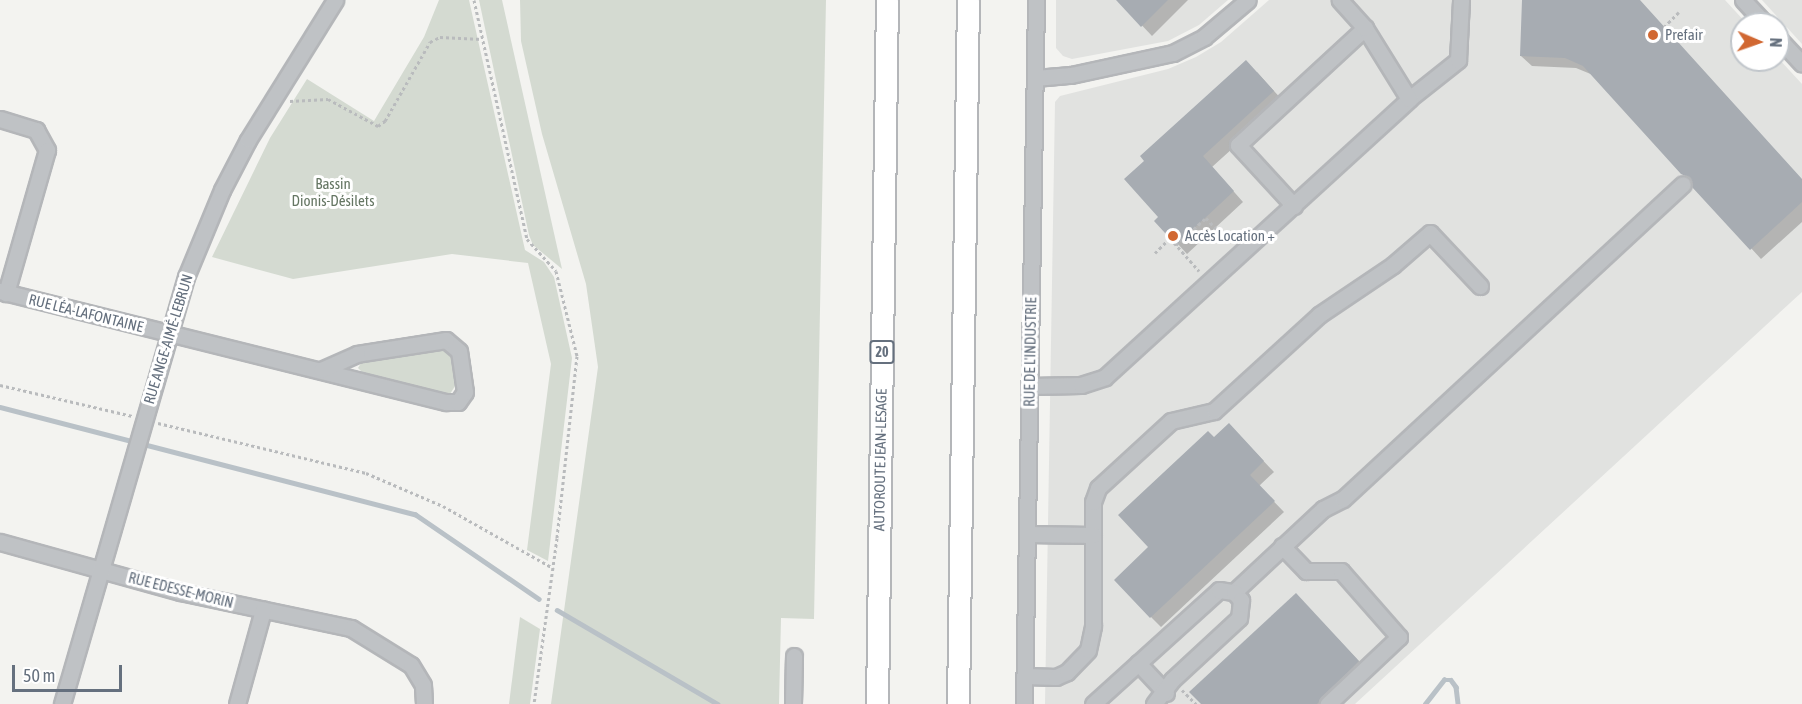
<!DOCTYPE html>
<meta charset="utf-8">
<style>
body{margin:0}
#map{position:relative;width:1802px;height:704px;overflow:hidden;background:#f3f3f0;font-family:"Asap Condensed",sans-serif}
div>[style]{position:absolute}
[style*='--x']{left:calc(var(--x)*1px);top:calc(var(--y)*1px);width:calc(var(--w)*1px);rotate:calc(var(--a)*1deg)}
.built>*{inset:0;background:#e1e2e0}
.green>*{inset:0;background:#d4dad1}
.shadow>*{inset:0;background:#0003}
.stream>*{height:4.5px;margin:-2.25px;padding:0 2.25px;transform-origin:2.25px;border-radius:2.25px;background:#b9c1c7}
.building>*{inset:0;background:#a7acb2}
.path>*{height:3px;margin-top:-1.5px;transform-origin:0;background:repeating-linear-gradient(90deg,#b9bbbd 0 3px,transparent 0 6px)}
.roads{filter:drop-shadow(2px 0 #b4b6b9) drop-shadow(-2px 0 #b4b6b9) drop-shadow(0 2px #b4b6b9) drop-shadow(0 -2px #b4b6b9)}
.minor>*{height:15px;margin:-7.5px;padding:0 7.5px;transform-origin:7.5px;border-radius:7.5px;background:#bfc2c5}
.highway>*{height:21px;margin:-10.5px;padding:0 10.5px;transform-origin:10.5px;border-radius:10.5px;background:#fff}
.dots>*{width:16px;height:16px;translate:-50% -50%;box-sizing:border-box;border:3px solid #fff;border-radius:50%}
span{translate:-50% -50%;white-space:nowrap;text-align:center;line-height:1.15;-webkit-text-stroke:6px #fff;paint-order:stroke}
.shield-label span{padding:2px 4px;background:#fff;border:2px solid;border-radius:4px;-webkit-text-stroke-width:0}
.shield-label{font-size:14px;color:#65707e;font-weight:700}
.poi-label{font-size:15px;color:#65707e}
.left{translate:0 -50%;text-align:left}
.park-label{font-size:15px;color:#657663}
.street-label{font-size:15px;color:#65707e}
.north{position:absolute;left:1730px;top:12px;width:60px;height:60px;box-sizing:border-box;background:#fff;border:2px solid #c1c6cb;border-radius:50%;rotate:92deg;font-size:16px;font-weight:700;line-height:24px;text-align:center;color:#65707e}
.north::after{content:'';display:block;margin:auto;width:21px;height:27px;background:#d16832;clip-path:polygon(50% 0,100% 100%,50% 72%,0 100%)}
.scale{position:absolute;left:12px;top:665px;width:110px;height:27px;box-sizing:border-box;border:3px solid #65707e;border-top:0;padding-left:8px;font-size:18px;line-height:21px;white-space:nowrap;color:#65707e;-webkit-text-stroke:4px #fff;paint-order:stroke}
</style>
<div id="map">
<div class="built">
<i style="clip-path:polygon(1056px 0,1228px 0,1199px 25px,1168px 41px,1072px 59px,1063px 56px,1056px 48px)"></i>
<i style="clip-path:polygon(1269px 0,1725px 0,1747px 24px,1742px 24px,1742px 60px,1778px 58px,1802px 84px,1802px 292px,1355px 704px,1045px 704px,1055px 102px,1060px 96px,1168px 69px,1196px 57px,1221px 42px)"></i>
<i style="clip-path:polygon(1762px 0,1802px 0,1802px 44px)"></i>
</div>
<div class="green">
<i style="clip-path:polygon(439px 0,469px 0,525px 250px,544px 262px,554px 277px,572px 358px,548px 561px,527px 550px,551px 364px,528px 263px,452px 254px,293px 279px,212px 257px,270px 138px,307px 79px,374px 121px,424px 37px)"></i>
<i style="clip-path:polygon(479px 0,502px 0,562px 269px,533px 245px,529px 235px)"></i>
<i style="clip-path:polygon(520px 0,826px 0,814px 619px,781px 618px,779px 704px,551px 704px,598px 367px,586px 284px,542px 134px,521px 41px)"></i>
<i style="clip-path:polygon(444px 349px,450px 354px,457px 383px,450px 394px,363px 373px,358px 368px,363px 360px)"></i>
<i style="clip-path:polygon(520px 617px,540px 629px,530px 704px,509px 704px)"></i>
</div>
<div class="shadow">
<i style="clip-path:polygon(1118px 0,1188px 0,1152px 36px)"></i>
<i style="clip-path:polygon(1524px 0,1639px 0,1802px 180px,1802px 222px,1761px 259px,1593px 75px,1576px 68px,1532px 66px,1521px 56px)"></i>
<i style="clip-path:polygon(1257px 72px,1284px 102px,1212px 167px,1243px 202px,1187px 254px,1157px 221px)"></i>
<i style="clip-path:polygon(1240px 436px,1274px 472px,1259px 486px,1284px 512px,1161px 627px,1151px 617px,1150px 548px)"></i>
<i style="clip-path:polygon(1306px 605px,1369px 672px,1335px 704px,1203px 704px)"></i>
</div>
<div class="stream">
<i style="--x:0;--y:407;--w:429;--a:14.5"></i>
<i style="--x:415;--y:514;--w:150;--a:34.4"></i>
<i style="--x:557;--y:610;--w:186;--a:30.3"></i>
<i style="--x:1425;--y:704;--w:31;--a:-52"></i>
<i style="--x:1444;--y:680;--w:7;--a:0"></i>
<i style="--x:1451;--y:680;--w:9;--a:54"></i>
<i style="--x:1456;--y:687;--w:17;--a:83"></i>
</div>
<div class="building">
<i style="clip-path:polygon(1116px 0,1168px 0,1141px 27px)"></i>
<i style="clip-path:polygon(1522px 0,1640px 0,1802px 179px,1802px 202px,1750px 250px,1692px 187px,1690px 178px,1681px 174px,1583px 66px,1565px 58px,1520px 56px)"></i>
<i style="clip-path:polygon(1246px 60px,1274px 91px,1203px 156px,1234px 191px,1176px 245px,1154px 221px,1158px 217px,1124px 179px,1144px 161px,1140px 156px)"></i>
<i style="clip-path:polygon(1229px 423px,1264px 461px,1250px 475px,1275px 501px,1150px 618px,1114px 580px,1148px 547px,1118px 515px,1208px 431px,1214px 437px)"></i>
<i style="clip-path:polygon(1296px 593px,1359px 661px,1317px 704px,1201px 704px,1189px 692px)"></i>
</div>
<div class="path">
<i style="--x:474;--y:0;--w:245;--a:77.5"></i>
<i style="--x:527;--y:239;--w:43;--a:47.8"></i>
<i style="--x:556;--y:271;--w:88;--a:76.1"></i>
<i style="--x:577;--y:356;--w:183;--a:96.3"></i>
<i style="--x:557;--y:538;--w:168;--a:97.9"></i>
<i style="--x:1664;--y:27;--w:21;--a:-45"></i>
<i style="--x:290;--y:101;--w:38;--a:-3"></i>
<i style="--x:328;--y:99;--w:57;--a:28.4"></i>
<i style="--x:378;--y:126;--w:9;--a:-36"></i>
<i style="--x:385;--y:121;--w:91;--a:-60.3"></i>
<i style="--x:430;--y:42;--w:11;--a:-27"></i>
<i style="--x:440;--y:37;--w:42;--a:2.7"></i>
<i style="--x:1176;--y:245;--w:40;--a:-42"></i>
<i style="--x:1206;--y:218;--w:35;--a:47"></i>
<i style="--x:1155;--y:253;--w:21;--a:-45"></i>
<i style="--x:1170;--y:238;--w:44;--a:48.7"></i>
<i style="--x:0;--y:385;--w:136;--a:13.2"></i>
<i style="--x:158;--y:423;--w:214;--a:13.5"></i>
<i style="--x:366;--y:473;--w:84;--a:23.2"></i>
<i style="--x:443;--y:506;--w:126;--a:29.4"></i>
<i style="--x:1182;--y:690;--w:20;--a:45"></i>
</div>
<div class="roads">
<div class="minor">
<i style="--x:1743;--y:0;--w:33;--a:47"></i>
<i style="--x:1778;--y:38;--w:35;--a:47"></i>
<i style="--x:1035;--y:78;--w:36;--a:-5"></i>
<i style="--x:1071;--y:75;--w:104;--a:-12.2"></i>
<i style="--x:1173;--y:53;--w:35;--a:-27"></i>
<i style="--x:1204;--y:37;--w:57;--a:-40.1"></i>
<i style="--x:1409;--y:99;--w:63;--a:-38.5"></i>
<i style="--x:1458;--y:60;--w:60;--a:-87.1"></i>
<i style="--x:0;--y:119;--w:38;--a:17"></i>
<i style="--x:36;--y:130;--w:23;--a:61"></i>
<i style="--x:47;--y:150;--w:149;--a:106"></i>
<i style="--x:1294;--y:206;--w:83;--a:-132.6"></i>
<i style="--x:1238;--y:145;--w:173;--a:-42.7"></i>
<i style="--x:0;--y:291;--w:460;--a:14"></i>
<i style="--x:446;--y:402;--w:12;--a:0"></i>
<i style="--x:458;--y:402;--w:12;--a:-55"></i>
<i style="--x:465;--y:392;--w:41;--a:-98.3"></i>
<i style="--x:459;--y:351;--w:17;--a:-140"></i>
<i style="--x:446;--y:340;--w:90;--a:171.1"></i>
<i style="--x:357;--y:354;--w:39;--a:156"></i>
<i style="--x:1029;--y:386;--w:52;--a:-1.1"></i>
<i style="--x:1081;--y:385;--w:25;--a:-18"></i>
<i style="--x:1105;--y:377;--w:412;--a:-42.4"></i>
<i style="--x:1409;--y:99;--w:84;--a:-121.8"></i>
<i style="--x:1365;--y:28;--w:38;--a:-132"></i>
<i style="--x:1093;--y:535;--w:33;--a:-90"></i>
<i style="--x:1093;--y:502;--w:15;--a:-70"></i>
<i style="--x:1098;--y:488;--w:99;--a:-42.5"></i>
<i style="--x:1171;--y:421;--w:44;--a:-13.1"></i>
<i style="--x:1214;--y:411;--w:142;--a:-42.4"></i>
<i style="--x:1319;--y:315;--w:89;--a:-34"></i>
<i style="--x:1393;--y:265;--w:49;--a:-40.9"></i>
<i style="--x:1430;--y:233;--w:73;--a:46.7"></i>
<i style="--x:0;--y:542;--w:187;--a:15.5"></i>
<i style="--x:180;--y:592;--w:175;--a:11.9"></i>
<i style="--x:351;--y:628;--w:70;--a:31.7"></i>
<i style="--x:411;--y:665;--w:23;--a:59"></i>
<i style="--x:423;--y:685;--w:19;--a:87"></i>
<i style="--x:1282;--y:546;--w:35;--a:46"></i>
<i style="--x:1306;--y:571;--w:35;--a:0"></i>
<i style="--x:1341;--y:571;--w:88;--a:48.7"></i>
<i style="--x:1399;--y:637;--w:98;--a:136.7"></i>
<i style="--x:1234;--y:592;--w:122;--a:-43"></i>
<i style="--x:1323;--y:509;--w:22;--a:-27"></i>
<i style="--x:1343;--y:499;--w:463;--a:-42.8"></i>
<i style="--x:1138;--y:663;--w:41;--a:47"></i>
<i style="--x:1025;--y:676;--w:31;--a:2"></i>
<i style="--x:1056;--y:677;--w:12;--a:-24"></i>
<i style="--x:1067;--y:672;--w:30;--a:-46"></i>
<i style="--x:1088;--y:650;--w:25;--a:-78"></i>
<i style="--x:1093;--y:626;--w:91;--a:-90"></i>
<i style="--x:1093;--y:535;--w:66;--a:-179.1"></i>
<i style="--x:62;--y:704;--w:445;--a:-73.8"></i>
<i style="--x:186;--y:277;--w:94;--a:-67.5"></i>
<i style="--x:222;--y:190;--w:56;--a:-62.5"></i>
<i style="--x:248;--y:140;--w:165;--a:-58.1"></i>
<i style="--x:237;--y:704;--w:98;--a:-74.5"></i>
<i style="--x:793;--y:704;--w:48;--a:-88.8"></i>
<i style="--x:1024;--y:704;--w:704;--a:-89.02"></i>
<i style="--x:1093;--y:704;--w:170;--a:-42.1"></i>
<i style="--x:1219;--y:590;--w:15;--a:8"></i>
<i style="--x:1234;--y:592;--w:11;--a:49"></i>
<i style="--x:1241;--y:600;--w:18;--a:96"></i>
<i style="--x:1239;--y:618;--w:91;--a:137.2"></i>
<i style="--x:1172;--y:680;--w:30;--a:127"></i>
</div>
<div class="highway">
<i style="--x:877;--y:704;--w:704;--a:-89.19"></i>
<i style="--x:958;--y:704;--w:704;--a:-89.19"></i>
</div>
</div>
<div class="dots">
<i style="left:1653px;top:35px;background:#d16832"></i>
<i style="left:1173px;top:236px;background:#d16832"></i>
</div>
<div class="shield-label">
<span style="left:882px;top:352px">20</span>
</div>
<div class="poi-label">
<span class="left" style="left:1665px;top:35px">Prefair</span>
<span class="left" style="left:1185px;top:236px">Accès Location +</span>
</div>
<div class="park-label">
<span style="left:333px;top:192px">Bassin<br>Dionis-Désilets</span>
</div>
<div class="street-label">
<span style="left:86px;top:313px;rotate:14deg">RUE LÉA-LAFONTAINE</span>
<span style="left:168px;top:339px;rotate:-73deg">RUE ANGE-AIMÉ-LEBRUN</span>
<span style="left:1030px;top:352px;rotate:-89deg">RUE DE L'INDUSTRIE</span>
<span style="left:880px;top:460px;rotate:-89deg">AUTOROUTE JEAN-LESAGE</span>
<span style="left:181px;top:590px;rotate:14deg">RUE EDESSE-MORIN</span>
</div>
<div class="north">N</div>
<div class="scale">50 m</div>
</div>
